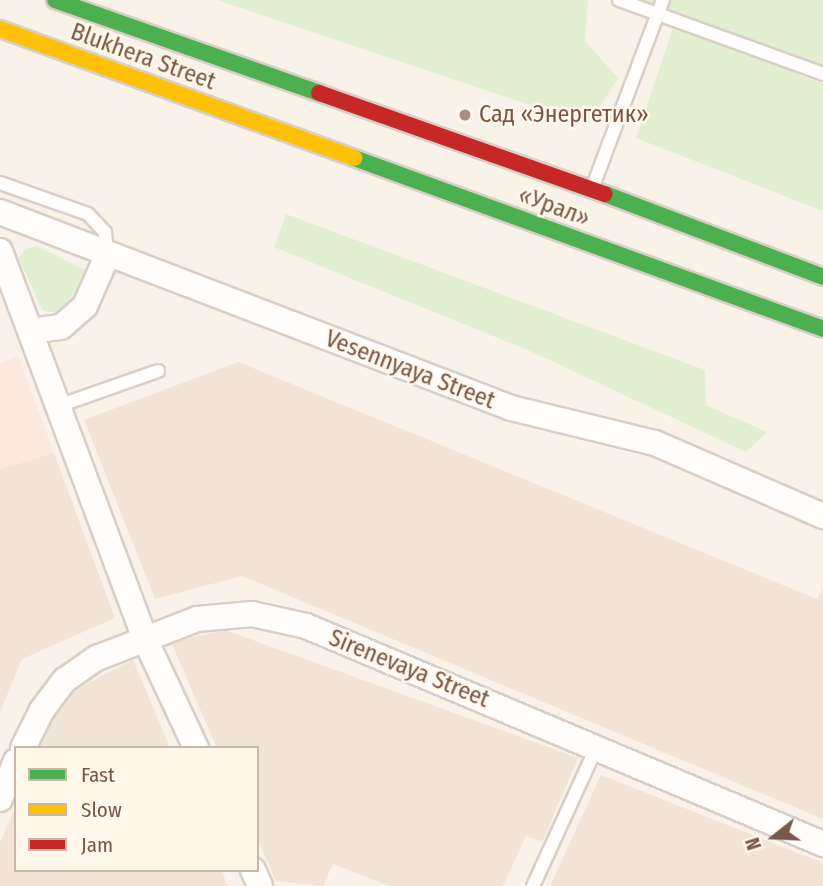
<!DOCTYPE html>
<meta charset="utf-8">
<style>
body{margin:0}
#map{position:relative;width:823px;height:886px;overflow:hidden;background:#f8f2e8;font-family:"Fira Sans Condensed",sans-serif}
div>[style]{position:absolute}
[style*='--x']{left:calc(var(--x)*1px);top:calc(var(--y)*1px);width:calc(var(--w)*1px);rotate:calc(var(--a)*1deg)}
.residential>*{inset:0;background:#f2e5d5}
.commercial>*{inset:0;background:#fce9de}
.green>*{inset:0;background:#e3efd1}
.roads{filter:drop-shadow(2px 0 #d9cfc6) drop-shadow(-2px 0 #d9cfc6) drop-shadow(0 2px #d9cfc6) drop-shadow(0 -2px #d9cfc6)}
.lane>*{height:12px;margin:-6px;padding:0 6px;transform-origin:6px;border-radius:6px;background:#fefdfc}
.street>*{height:24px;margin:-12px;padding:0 12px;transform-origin:12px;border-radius:12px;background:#fefdfc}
.fast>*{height:16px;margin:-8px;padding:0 8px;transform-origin:8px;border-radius:8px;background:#4caf50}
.slow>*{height:16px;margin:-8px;padding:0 8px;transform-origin:8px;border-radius:8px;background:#ffc107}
.jam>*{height:16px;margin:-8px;padding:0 8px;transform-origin:8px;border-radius:8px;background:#c62828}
.dots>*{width:19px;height:19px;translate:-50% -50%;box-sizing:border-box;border:4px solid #fff7ea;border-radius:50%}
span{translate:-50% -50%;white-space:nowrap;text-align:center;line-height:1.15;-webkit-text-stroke:5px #fff7ea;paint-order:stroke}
.street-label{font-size:24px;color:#785846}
.poi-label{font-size:24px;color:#785846}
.left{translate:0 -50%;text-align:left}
.legend{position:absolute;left:14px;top:746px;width:245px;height:126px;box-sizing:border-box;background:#fff7ea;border:2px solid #c9b7a8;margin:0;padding:9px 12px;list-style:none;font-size:21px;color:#785846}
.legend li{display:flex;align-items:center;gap:14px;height:35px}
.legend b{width:35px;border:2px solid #c9b7a8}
.north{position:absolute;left:739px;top:802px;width:70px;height:70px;-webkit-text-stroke:5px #fff7ea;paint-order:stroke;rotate:252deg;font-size:19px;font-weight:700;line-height:28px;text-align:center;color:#785846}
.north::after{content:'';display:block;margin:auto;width:24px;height:32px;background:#785846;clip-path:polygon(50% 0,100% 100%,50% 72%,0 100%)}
</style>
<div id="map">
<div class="residential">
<i style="clip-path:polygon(238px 362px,817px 599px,823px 588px,823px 819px,242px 576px,155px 599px,84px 420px)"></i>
<i style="clip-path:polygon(54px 453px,115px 618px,22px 659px,0 712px,0 469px)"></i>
<i style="clip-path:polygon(225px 630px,578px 758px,542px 842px,526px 836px,503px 886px,389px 886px,333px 864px,323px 886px,276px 881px,257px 838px,257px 748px,217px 748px,171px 642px)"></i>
<i style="clip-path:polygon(133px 660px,170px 748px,40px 748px,62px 696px)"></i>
<i style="clip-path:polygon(601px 775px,823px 863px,823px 886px,550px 886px)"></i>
<i style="clip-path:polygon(16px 806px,16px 870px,221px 870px,228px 886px,0 886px,0 843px)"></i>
</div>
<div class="commercial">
<i style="clip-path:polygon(18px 356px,54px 453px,0 469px,0 363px)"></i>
</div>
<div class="green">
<i style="clip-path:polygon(217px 0,588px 0,585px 41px,618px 78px,589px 125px)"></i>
<i style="clip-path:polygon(628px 0,823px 0,823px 75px)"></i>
<i style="clip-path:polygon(674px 25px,823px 84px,823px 211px,636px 138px)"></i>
<i style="clip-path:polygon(286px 214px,705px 370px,706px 405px,767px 432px,746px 452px,530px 351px,274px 247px)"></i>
<i style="clip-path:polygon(37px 246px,85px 270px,81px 290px,59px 313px,43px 311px,19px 259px,25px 249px)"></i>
</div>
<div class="roads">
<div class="lane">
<i style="--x:619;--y:0;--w:217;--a:19.9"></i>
<i style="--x:0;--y:183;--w:93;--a:19.4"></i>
<i style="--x:88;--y:214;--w:25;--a:47"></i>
<i style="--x:105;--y:232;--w:23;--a:85"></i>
<i style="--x:593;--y:186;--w:199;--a:-69.4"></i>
<i style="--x:61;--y:405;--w:103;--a:-19.3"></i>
<i style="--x:533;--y:886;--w:154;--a:-65.4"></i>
</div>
<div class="street">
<i style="--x:0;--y:212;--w:547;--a:20.98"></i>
<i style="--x:511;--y:408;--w:148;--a:13.7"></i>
<i style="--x:655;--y:443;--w:183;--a:23.5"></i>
<i style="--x:0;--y:251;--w:412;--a:69.5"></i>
<i style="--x:144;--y:637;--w:123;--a:64.9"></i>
<i style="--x:31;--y:331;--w:30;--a:-8"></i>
<i style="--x:61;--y:327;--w:32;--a:-41"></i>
<i style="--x:85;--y:306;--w:55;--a:-66.3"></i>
<i style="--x:23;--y:748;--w:42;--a:-63.4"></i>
<i style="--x:42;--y:710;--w:38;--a:-53"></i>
<i style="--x:65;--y:680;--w:39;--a:-35"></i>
<i style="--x:97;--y:658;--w:107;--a:-21.3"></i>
<i style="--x:197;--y:619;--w:55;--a:-5.2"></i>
<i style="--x:252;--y:614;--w:55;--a:12.5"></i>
<i style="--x:306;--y:626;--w:561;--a:22.86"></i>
<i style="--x:0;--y:799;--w:41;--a:-67.2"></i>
<i style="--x:253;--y:870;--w:17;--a:66"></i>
</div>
<div class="fast">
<i style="--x:55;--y:0;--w:280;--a:19.4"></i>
<i style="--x:354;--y:158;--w:499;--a:20"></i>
<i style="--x:605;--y:194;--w:233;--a:20.8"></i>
</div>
<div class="slow">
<i style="--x:0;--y:29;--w:377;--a:20"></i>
</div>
<div class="jam">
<i style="--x:319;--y:93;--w:303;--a:19.5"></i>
</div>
</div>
<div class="dots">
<i style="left:465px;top:115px;background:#a58e7f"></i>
</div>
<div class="street-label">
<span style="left:143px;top:57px;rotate:20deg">Blukhera Street</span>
<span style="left:554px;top:207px;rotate:20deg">«Урал»</span>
<span style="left:410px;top:370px;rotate:21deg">Vesennyaya Street</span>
<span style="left:409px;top:669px;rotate:22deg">Sirenevaya Street</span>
</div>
<div class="poi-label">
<span class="left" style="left:479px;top:115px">Сад «Энергетик»</span>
</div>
<ul class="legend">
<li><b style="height:9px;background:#4caf50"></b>Fast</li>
<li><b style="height:9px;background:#ffc107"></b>Slow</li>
<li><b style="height:9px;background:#c62828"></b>Jam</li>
</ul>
<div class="north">N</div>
</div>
